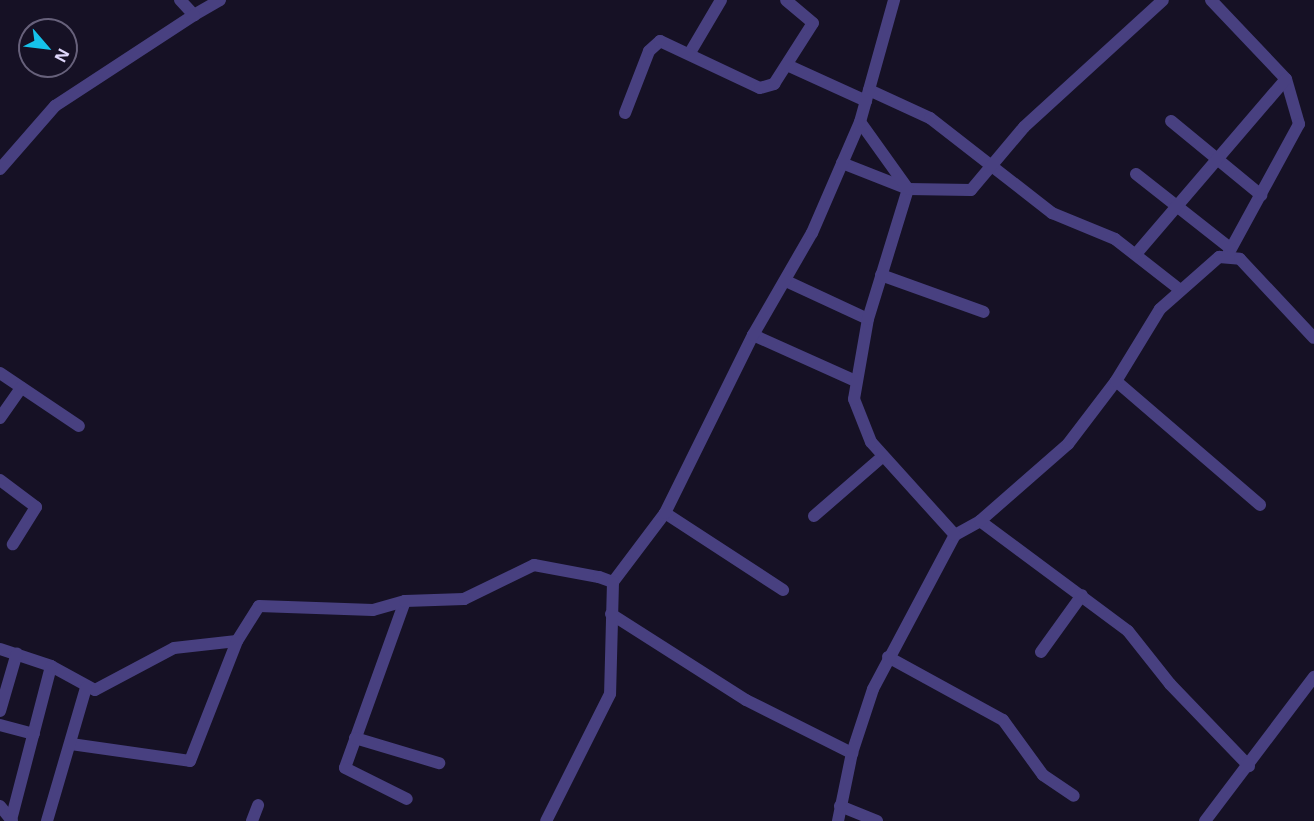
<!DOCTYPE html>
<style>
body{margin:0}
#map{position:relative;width:1314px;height:821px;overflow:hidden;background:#161125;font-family:"Open Sans",sans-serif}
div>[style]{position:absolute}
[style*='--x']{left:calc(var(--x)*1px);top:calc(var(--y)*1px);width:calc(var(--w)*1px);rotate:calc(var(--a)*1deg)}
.street>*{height:12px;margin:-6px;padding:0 6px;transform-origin:6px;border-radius:6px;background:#484080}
span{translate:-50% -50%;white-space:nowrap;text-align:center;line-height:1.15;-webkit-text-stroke:4.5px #161125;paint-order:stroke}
.north{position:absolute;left:18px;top:18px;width:60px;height:60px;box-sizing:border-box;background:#161125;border:2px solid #67617b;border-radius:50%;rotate:118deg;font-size:16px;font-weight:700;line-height:24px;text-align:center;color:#e0d8fc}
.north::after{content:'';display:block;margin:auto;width:21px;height:27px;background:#15c2eb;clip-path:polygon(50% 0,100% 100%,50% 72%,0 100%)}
</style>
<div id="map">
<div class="street">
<i style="--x:180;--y:0;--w:21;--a:47"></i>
<i style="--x:194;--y:15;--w:30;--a:-30"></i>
<i style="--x:1211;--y:0;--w:109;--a:46.5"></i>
<i style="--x:1286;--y:79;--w:47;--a:73.9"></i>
<i style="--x:1299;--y:124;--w:148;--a:118.6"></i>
<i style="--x:691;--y:51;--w:59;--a:-59.5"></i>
<i style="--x:787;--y:65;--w:87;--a:24.5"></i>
<i style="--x:869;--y:90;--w:67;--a:24.7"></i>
<i style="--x:930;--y:118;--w:155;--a:37.9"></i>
<i style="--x:1052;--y:213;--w:68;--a:22.4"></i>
<i style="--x:1115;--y:239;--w:81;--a:38"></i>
<i style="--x:625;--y:113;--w:66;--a:-68.8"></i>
<i style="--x:649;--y:51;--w:15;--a:-42"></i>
<i style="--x:660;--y:41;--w:110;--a:25.2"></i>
<i style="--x:760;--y:88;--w:15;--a:-16"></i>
<i style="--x:774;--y:84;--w:72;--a:-57.4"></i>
<i style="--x:813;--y:23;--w:35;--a:-140"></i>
<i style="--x:1171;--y:121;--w:117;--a:39.4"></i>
<i style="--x:842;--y:163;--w:71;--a:21.5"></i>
<i style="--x:908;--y:189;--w:63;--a:0.9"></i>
<i style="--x:971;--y:190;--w:82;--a:-49.9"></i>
<i style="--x:1024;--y:127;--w:188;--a:-42.4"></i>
<i style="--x:0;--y:169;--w:84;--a:-48.9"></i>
<i style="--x:55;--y:106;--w:166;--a:-33.2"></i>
<i style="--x:1136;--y:174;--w:120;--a:38.2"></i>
<i style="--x:1136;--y:254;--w:230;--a:-49.4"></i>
<i style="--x:881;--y:275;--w:109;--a:19.8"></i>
<i style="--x:786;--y:281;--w:90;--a:24.9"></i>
<i style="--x:753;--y:335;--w:110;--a:24.2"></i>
<i style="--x:0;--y:373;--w:95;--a:33.9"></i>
<i style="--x:1116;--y:381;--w:190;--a:40.7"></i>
<i style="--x:0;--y:418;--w:37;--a:-55"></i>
<i style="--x:0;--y:480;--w:45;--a:36.9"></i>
<i style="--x:36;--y:507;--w:44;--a:121.9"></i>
<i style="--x:665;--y:513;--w:141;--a:33.1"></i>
<i style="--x:814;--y:516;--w:90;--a:-40.9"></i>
<i style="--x:980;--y:521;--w:184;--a:36.6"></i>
<i style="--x:1128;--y:631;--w:68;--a:51.6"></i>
<i style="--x:1170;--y:684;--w:114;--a:46.1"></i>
<i style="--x:955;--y:535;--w:29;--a:-29"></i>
<i style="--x:980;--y:521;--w:117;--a:-41.2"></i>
<i style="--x:1068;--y:444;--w:79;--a:-52.7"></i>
<i style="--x:1116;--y:381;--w:84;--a:-58.6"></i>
<i style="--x:1160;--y:309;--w:79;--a:-41.4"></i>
<i style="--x:1219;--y:257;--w:21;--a:5"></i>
<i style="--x:1240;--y:259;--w:108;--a:46.9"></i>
<i style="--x:613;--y:582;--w:86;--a:-53"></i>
<i style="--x:665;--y:513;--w:199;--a:-63.7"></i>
<i style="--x:753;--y:335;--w:118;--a:-60"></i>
<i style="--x:812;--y:233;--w:121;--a:-66.6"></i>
<i style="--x:405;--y:601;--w:177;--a:109.8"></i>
<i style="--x:345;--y:768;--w:69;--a:26.6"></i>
<i style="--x:611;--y:614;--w:160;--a:32.5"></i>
<i style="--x:746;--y:700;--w:119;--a:26.6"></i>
<i style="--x:0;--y:649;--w:54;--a:18.4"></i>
<i style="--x:51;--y:666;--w:50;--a:28.6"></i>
<i style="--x:95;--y:690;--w:89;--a:-28"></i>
<i style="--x:174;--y:648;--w:63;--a:-6.3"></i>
<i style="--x:237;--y:641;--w:41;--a:-57.8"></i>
<i style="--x:259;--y:606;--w:114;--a:2"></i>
<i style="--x:373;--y:610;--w:33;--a:-16"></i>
<i style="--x:405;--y:601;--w:59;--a:-1.9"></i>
<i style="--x:464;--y:599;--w:78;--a:-25.9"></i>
<i style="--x:534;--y:565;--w:66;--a:10.5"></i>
<i style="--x:599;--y:577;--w:15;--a:20"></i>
<i style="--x:613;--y:582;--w:112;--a:91.5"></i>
<i style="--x:610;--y:694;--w:142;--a:116.7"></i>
<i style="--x:1041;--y:652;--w:70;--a:-54.3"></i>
<i style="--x:888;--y:657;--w:131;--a:28.7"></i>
<i style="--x:1003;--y:720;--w:68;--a:54"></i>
<i style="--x:1043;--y:775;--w:37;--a:34"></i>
<i style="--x:0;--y:711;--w:60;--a:-73.7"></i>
<i style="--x:0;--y:725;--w:35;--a:15"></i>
<i style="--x:355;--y:738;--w:88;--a:16.6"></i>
<i style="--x:71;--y:744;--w:120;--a:8.1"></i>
<i style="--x:190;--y:761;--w:129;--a:-68.6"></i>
<i style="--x:0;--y:806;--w:19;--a:51"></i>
<i style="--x:840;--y:806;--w:40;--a:22"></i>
<i style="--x:11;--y:820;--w:159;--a:-75.4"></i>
<i style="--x:47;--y:821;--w:139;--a:-73.7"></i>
<i style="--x:252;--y:821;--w:17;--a:-69"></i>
<i style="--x:838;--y:821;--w:69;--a:-78.4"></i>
<i style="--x:852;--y:753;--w:67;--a:-71.8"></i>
<i style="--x:873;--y:689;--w:174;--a:-62"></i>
<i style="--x:955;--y:535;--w:125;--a:-132.1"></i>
<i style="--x:871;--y:442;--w:46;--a:-111.6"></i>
<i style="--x:854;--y:399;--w:81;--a:-80.1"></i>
<i style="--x:868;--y:319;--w:136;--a:-72.9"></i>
<i style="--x:908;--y:189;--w:82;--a:-125.6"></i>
<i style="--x:860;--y:122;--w:127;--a:-74.4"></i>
<i style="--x:1205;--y:821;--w:181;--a:-52.9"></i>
</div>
<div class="north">N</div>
</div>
